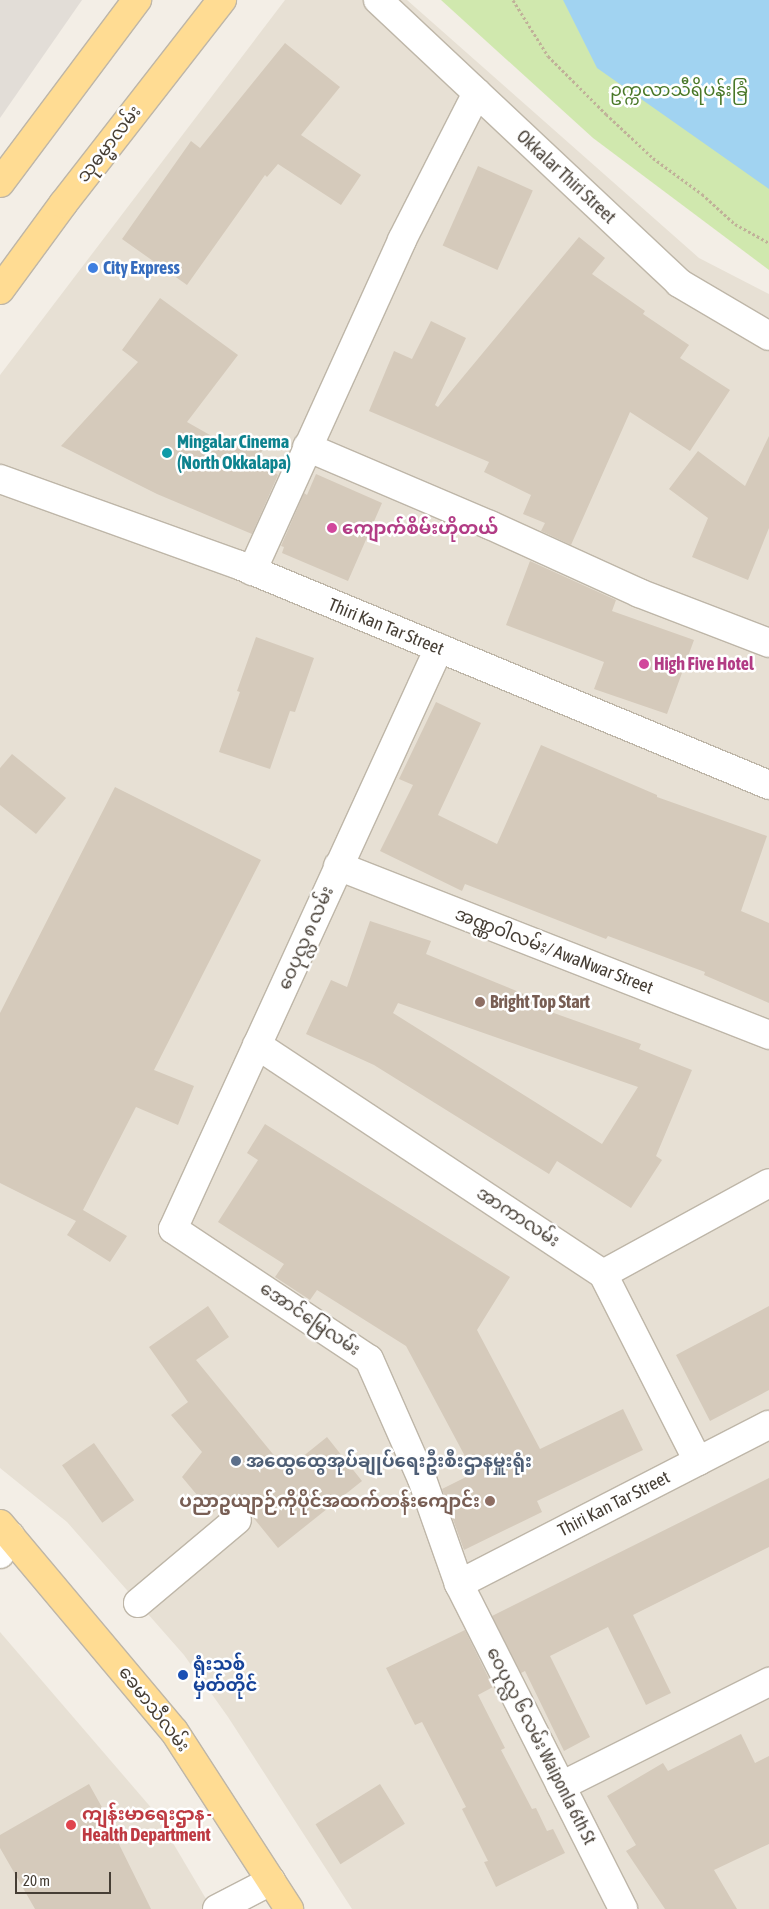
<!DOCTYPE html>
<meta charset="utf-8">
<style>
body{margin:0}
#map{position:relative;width:769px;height:1909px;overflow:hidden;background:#f3eee6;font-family:"Asap Condensed","Noto Sans Myanmar",sans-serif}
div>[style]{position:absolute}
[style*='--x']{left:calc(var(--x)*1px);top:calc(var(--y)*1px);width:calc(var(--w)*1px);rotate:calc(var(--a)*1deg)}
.residential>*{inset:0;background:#e7e0d4}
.industrial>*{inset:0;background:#e2ddd7}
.green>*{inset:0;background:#d0e8ae}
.water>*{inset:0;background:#a1d3f1}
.building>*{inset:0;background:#d5cabb;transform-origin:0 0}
.path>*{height:3px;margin-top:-1.5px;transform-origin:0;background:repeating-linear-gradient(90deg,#c0b199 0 2.5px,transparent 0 5px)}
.roads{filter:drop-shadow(1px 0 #beb6a8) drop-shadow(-1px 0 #beb6a8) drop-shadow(0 1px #beb6a8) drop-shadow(0 -1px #beb6a8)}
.minor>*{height:28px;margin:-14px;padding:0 14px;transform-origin:14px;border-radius:14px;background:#fff}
.major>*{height:28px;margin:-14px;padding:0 14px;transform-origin:14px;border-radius:14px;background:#ffdc93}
.dots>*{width:14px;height:14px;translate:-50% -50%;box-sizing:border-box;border:2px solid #fff;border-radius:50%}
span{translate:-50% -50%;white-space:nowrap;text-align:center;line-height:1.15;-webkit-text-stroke:5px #fff;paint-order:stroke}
.park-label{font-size:18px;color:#497828}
.street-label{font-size:18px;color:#463e35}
.shop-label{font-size:18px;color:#366cbe;font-weight:700}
.left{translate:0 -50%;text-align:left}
.culture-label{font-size:18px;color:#0d838f;font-weight:700}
.hotel-label{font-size:18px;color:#b23c85;font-weight:700}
.education-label{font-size:18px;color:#785e54;font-weight:700}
.right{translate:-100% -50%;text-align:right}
.service-label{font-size:18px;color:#4e5e75;font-weight:700}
.transit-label{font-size:18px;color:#164399;font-weight:700}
.health-label{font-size:18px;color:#be3a42;font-weight:700}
.scale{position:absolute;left:15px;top:1872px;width:96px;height:22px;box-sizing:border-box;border:2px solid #463e35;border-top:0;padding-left:6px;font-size:15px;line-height:18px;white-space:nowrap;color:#463e35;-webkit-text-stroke:4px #fff;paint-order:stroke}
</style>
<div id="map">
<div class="residential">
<i style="clip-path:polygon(285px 0,407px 0,699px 258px,769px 294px,769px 1909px,352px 1909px,228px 1717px,184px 1655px,67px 1522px,0 1468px,0 375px)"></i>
<i style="clip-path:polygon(0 1632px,154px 1811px,212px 1909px,0 1909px)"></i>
</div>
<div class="industrial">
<i style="clip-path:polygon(0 0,82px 0,0 118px)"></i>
</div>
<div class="green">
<i style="clip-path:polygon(441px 0,769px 0,769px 270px,593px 138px)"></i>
</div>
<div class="water">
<i style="clip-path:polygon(563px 0,769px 0,769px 189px,597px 68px)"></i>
</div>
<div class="building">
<i style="clip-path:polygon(285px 43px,340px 87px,301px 135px,361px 175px,341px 205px,278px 164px,267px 177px,265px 175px,187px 285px,122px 239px,191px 141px,200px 148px)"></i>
<i style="left:478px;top:166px;width:60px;height:87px;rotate:24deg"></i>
<i style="clip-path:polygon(579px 237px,605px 258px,592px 274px,645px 311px,643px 314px,689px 345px,680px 358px,730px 390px,690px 451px,630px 412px,571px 545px,541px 531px,545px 523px,523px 514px,531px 495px,484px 472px,489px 462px,369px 411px,394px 351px,412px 359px,431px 321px,466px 338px,435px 405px,438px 407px)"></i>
<i style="clip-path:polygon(160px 298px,238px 355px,187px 422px,231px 447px,241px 433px,266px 446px,256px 459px,278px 475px,252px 534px,157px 494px,61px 446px,138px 362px,122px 350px)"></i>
<i style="clip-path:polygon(769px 436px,769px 528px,748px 580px,692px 557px,708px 518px,669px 489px,698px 451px,745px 486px)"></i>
<i style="clip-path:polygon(316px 474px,382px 503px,348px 581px,282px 553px,284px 547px,281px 546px,304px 493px,307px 495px)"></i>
<i style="clip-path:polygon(530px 561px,616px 600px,612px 611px,694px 640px,667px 714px,594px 689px,604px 662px,506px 625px)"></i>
<i style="clip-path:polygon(256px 637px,314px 658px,295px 712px,290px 711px,270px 769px,219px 752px,240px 692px,237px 691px)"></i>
<i style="clip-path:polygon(436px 702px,481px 723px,438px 815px,497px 844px,541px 745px,657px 795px,657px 797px,767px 836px,741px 911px,769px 923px,769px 1003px,704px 975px,705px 972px,608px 936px,606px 939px,465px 884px,462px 891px,380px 851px,413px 785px,399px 779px)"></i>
<i style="clip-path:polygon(12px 754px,66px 798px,36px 834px,0 805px,0 768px)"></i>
<i style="clip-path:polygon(115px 787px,261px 860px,154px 1070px,194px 1086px,178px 1125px,136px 1107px,83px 1210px,127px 1236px,110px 1262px,67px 1235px,76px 1221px,0 1183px,0 1013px)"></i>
<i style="clip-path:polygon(evenodd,370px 921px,431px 941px,426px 954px,536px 999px,534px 1006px,641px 1044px,639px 1049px,692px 1070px,656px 1156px,662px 1160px,631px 1208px,557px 1161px,549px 1174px,374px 1065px,306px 1034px,331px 980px,347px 987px,370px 921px,398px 1003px,638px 1087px,602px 1144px,393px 1013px,398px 1003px)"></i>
<i style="clip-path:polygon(265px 1124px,510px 1277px,477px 1330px,540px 1449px,623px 1409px,643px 1450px,537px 1501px,542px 1512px,464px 1550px,442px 1489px,474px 1473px,406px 1346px,317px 1290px,310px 1300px,275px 1277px,284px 1264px,218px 1222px,258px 1160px,247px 1153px)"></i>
<i style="clip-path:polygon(208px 1306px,229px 1337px,196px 1360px,286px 1470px,327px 1437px,362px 1481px,278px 1548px,235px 1495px,212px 1513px,182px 1477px,202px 1452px,171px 1415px,188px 1402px,149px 1347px)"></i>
<i style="clip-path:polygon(769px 1306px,769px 1390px,710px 1421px,676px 1355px)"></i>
<i style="left:94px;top:1443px;width:70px;height:39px;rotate:55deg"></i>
<i style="clip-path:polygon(769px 1478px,769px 1547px,633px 1615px,671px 1693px,646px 1705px,608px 1627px,550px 1656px,590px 1737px,564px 1751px,525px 1671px,521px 1673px,492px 1616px)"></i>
<i style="clip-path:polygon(465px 1630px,493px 1687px,478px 1695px,505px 1748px,501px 1750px,532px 1809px,536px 1808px,547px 1831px,553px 1829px,565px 1853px,496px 1887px,484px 1862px,488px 1861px,462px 1809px,466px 1807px,422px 1722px,415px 1725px,386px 1668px)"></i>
<i style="clip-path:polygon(741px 1734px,755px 1763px,769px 1756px,769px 1844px,714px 1870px,737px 1909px,665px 1909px,626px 1851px,636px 1845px,607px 1796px,663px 1763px,668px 1771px)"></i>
<i style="clip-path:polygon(89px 1784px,113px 1827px,111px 1828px,151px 1909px,35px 1909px,0 1848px,0 1835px)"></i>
<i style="left:380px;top:1784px;width:47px;height:76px;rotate:58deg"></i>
</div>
<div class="path">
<i style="--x:513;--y:0;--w:66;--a:58"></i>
<i style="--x:548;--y:56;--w:82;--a:45"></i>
<i style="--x:606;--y:114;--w:64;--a:43.1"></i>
<i style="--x:653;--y:158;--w:61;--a:36.3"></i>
<i style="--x:702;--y:194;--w:45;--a:42.3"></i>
<i style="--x:735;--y:224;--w:39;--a:29"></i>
</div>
<div class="roads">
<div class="minor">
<i style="--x:378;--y:0;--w:413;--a:43.2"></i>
<i style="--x:679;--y:283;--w:104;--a:30.5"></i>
<i style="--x:307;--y:447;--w:199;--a:23.1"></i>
<i style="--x:490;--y:525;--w:164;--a:24.5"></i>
<i style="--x:639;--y:593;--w:139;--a:21"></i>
<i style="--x:0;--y:479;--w:254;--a:19.8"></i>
<i style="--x:239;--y:565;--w:574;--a:22.54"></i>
<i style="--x:252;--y:571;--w:363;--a:-65.6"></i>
<i style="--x:402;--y:240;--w:165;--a:-63"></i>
<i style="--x:439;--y:648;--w:639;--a:114.6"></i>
<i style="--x:173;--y:1229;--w:235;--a:33.6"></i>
<i style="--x:369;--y:1359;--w:131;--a:66.2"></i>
<i style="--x:422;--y:1479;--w:111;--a:70.6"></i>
<i style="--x:459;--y:1584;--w:364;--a:63.2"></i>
<i style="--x:338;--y:866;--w:463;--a:21.4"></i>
<i style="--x:257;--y:1045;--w:415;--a:33.5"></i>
<i style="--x:603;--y:1274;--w:210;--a:63.1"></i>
<i style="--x:603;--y:1274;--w:189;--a:-28.7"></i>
<i style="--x:0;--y:1554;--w:21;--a:-61"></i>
<i style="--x:459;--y:1584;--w:348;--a:-27.2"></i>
<i style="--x:138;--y:1603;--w:129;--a:-40"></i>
<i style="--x:561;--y:1786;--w:233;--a:-26.6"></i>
<i style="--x:217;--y:1909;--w:61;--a:-27.4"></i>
</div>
<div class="major">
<i style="--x:0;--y:183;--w:229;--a:-53.2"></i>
<i style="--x:0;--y:290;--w:107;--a:-53.8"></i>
<i style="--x:63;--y:204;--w:259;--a:-52.1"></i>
<i style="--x:0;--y:1524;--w:270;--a:50"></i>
<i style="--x:174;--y:1731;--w:212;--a:57.1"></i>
</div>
</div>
<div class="dots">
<i style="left:93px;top:268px;background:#3f7fe0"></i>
<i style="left:167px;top:453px;background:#0f9aa8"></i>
<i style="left:332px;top:528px;background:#d1479c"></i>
<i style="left:644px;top:664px;background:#d1479c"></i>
<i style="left:480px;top:1002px;background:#8d6e63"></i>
<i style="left:236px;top:1461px;background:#5c6f8a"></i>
<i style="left:490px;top:1501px;background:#8d6e63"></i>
<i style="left:183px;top:1675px;background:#1a4fb4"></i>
<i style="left:71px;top:1825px;background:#e0444e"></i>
</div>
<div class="park-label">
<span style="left:679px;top:90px">ဥက္ကလာသီရိပန်းခြံ</span>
</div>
<div class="street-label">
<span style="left:109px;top:144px;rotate:-52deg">သုဓမ္မာလမ်း</span>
<span style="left:566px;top:177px;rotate:43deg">Okkalar Thiri Street</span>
<span style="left:386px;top:627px;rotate:22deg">Thiri Kan Tar Street</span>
<span style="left:306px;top:938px;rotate:-66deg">ဝေပုလ္လ ၈ လမ်း</span>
<span style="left:554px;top:951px;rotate:21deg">အဏ္ဏဝါလမ်း/ AwaNwar Street</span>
<span style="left:518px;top:1217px;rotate:33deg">အာကာလမ်း</span>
<span style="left:310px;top:1319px;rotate:34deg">အောင်မြေလမ်း</span>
<span style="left:614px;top:1504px;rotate:-27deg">Thiri Kan Tar Street</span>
<span style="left:154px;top:1709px;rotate:52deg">ခေမာသီလမ်း</span>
<span style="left:541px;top:1746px;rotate:63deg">ဝေပုလ္လ ၆ လမ်း Waiponla 6th St</span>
</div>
<div class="shop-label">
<span class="left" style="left:103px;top:268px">City Express</span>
</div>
<div class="culture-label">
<span class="left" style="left:177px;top:453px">Mingalar Cinema<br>(North Okkalapa)</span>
</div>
<div class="hotel-label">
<span class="left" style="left:342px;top:528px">ကျောက်စိမ်းဟိုတယ်</span>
<span class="left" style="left:654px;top:664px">High Five Hotel</span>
</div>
<div class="education-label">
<span class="left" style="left:490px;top:1002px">Bright Top Start</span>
<span class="right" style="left:480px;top:1501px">ပညာဥယျာဉ်ကိုပိုင်အထက်တန်းကျောင်း</span>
</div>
<div class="service-label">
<span class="left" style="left:246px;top:1461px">အထွေထွေအုပ်ချုပ်ရေးဦးစီးဌာနမှူးရုံး</span>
</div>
<div class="transit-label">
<span class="left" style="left:193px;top:1675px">ရုံးသစ်<br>မှတ်တိုင်</span>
</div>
<div class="health-label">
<span class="left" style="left:82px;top:1825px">ကျန်းမာရေးဌာန -<br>Health Department</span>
</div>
<div class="scale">20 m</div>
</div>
